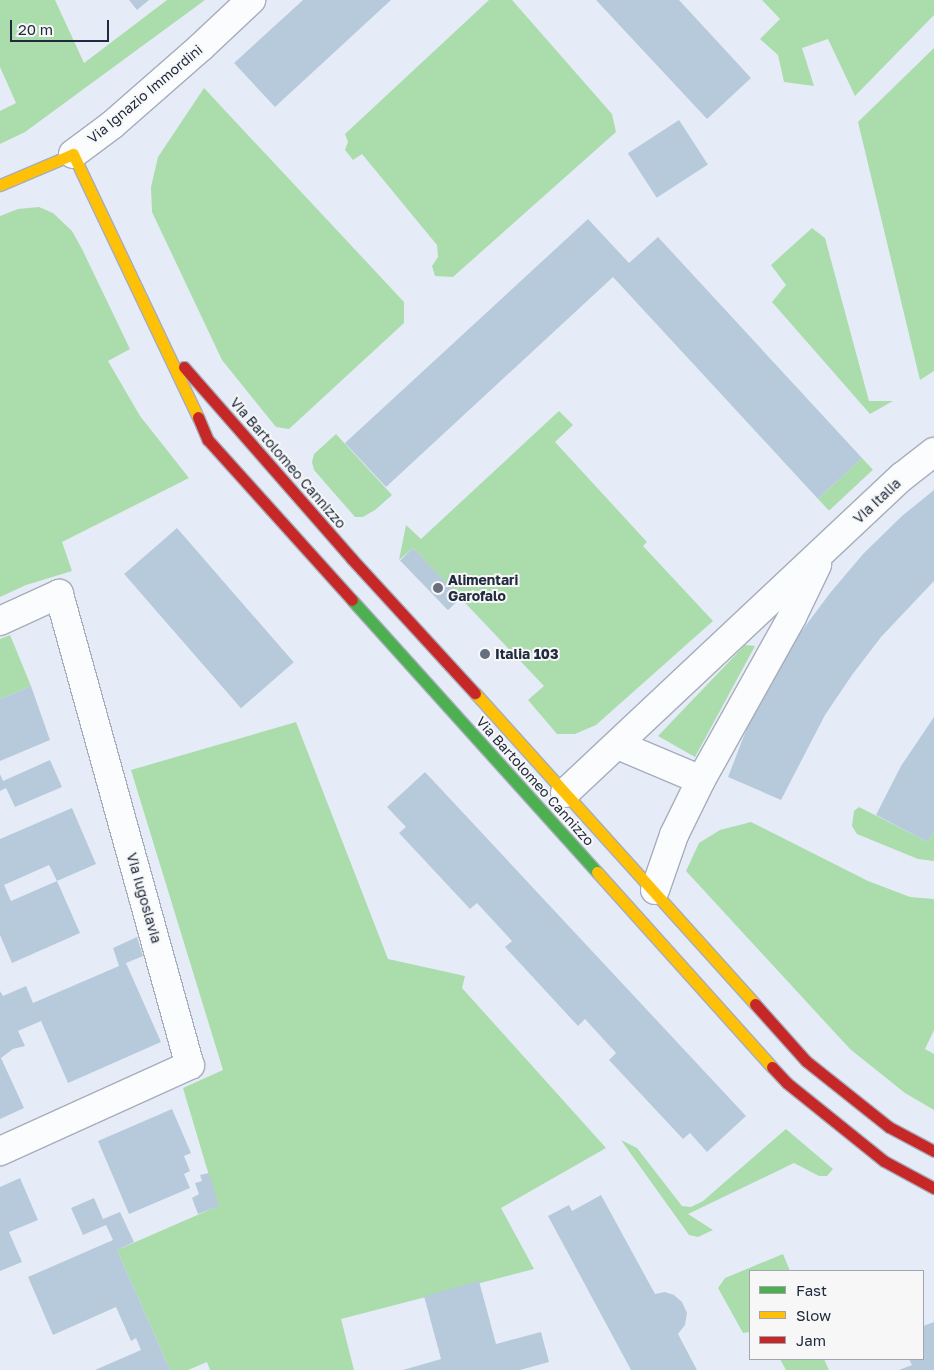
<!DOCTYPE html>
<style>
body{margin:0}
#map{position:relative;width:934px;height:1370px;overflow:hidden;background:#e6ecf7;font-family:"Golos Text",sans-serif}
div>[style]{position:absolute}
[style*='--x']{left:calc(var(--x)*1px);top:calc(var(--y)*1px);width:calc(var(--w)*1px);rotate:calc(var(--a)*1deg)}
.green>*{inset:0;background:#aadcac;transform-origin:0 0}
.building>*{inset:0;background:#b6cadc;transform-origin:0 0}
.roads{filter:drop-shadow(1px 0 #a6adbb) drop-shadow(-1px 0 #a6adbb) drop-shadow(0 1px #a6adbb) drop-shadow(0 -1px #a6adbb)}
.street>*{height:28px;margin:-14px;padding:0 14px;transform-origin:14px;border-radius:14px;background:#fbfcfe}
.fast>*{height:11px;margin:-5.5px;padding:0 5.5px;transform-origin:5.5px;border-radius:5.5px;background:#4caf50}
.slow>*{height:11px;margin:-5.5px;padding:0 5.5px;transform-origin:5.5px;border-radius:5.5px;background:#ffc107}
.jam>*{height:11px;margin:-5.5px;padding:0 5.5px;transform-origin:5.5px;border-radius:5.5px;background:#c62828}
.dots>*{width:14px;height:14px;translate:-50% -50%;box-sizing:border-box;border:2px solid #f7f7f7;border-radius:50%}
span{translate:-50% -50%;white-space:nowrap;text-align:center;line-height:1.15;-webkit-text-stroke:4px #f7f7f7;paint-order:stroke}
.street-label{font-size:14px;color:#202b3f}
.poi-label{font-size:14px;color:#202b3f;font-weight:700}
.left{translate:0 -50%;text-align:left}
.legend{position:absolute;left:749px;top:1270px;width:175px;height:90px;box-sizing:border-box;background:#f7f7f7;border:1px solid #a1a5ad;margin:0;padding:6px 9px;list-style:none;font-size:15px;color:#202b3f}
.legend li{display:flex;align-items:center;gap:10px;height:25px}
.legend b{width:25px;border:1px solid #a1a5ad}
.scale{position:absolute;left:10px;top:20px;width:99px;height:22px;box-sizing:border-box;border:2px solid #202b3f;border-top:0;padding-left:6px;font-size:15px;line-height:18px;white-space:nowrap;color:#202b3f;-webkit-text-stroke:4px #f7f7f7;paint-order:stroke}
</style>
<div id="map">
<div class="green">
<i style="clip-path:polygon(0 0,55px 0,84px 63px,167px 0,205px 0,25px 132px,0 144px,0 111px,16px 103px,0 67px)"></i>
<i style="clip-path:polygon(489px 0,512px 0,612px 114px,616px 132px,453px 277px,435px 276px,432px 266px,438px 257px,437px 245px,362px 154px,353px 160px,345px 150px,348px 142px,345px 134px)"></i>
<i style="clip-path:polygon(762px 0,934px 0,934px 15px,855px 96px,828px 39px,802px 48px,814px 86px,784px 82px,778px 55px,760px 39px,780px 19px)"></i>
<i style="clip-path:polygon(934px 48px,934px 371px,920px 380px,858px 122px)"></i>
<i style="clip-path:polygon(204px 88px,404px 302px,404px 323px,289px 429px,276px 427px,222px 360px,152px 212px,151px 187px,158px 157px)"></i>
<i style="clip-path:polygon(39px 207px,53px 213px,72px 231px,82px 249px,130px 349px,108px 361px,140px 416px,189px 478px,62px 542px,72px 571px,26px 585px,0 597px,0 216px,18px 209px)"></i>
<i style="clip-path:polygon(812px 228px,825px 238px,869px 401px,893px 401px,870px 414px,772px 302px,786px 285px,771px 265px)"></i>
<i style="clip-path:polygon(559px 411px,573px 425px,555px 442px,647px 542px,643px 546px,713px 621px,596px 725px,575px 734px,557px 734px,528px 700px,544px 686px,413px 548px,399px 560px,406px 525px,421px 539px)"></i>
<i style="clip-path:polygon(336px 434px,392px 495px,375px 510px,363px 517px,355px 517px,314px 470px,312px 462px,314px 454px)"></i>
<i style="left:862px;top:458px;width:16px;height:60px;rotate:47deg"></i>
<i style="clip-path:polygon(10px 635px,31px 686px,0 699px,0 639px)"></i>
<i style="clip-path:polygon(745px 645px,755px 646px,695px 757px,658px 736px)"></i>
<i style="clip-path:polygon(296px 722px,388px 959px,465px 976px,462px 988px,606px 1148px,501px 1208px,534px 1269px,341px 1319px,354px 1370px,210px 1370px,207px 1362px,188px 1370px,170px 1370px,117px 1250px,218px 1206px,183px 1088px,223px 1070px,131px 770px)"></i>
<i style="clip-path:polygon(859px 807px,928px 842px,934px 831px,934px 861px,918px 859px,857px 834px,852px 826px,854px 811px)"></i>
<i style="clip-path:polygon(751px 822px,868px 881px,910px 897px,934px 899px,934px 1030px,925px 1049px,934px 1054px,934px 1110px,905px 1093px,850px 1049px,686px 871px,699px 843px,720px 830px)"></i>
<i style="clip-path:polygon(786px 1129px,833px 1169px,827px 1176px,819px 1176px,794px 1163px,688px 1214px,713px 1230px,698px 1237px,689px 1235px,621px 1140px,637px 1148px,682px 1206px,691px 1207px,703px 1201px)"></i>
<i style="clip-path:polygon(783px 1254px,790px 1271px,750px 1271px,750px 1332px,743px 1333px,718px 1288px,725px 1278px)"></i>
<i style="clip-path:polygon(780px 1359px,824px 1359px,829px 1370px,786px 1370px)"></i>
</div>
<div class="building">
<i style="clip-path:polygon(129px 0,149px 0,137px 10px)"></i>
<i style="clip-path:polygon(303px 0,391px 0,275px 107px,234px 63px)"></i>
<i style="clip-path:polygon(596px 0,679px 0,751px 78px,707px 119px)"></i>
<i style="left:679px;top:120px;width:53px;height:61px;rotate:57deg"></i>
<i style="clip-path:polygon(588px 219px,629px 263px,658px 237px,862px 458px,818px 499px,613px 277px,386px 487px,345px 443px)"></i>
<i style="clip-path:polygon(934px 490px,934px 581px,881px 637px,852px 675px,825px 715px,781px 800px,728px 777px,747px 728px,771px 680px,798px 636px,830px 593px,864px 553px,902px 516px)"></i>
<i style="left:177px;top:528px;width:178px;height:70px;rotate:49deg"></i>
<i style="left:413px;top:548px;width:69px;height:18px;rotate:46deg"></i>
<i style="clip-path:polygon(31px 686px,50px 740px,0 761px,0 699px)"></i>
<i style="clip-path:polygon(934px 717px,934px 831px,928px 842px,876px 815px,901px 766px)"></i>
<i style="clip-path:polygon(50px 760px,62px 787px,15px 807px,6px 788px,0 791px,0 774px,3px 781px)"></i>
<i style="clip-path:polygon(425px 772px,746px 1116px,707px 1152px,690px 1133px,683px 1139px,609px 1060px,616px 1053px,585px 1019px,578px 1026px,505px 947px,512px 941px,477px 903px,470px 909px,399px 833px,406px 827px,387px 807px)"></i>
<i style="clip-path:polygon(72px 808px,96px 864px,57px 881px,49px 865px,4px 885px,11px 901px,57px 881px,80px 933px,12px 963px,0 935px,0 839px)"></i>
<i style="clip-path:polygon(137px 937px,143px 956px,126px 963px,161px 1042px,68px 1083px,41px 1021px,18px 1031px,25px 1046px,13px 1049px,1px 1058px,24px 1108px,0 1119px,0 991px,3px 996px,26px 986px,33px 1003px,119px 966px,113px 948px)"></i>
<i style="clip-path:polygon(172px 1109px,191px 1153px,184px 1156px,190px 1171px,184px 1174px,190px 1188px,129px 1214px,98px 1141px)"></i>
<i style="clip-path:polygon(209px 1173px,219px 1206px,198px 1214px,192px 1198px,199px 1194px,195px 1183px,202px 1181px,200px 1175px)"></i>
<i style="clip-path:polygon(20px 1178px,38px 1220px,9px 1232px,22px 1262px,0 1271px,0 1187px)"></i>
<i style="clip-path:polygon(601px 1195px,655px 1294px,665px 1292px,674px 1295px,682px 1302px,687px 1313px,685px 1325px,678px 1334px,697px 1370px,631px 1370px,548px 1216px,569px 1205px,572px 1211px)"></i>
<i style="clip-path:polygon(94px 1198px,103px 1219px,120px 1212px,134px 1242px,117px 1250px,170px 1370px,95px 1370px,141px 1350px,136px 1338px,131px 1341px,116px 1307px,53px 1335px,28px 1277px,113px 1240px,106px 1225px,83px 1235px,71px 1208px)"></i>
<i style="clip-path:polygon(479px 1281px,496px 1344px,541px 1332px,549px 1362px,520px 1370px,403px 1370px,441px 1359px,424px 1296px)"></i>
<i style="clip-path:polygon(934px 1322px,934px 1370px,899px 1370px,912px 1365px,909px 1359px,923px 1359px,923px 1326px)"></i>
</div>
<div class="roads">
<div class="street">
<i style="--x:73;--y:154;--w:49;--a:-36.6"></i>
<i style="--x:112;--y:125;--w:118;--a:-41.2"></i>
<i style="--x:201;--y:47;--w:69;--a:-43.2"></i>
<i style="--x:0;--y:621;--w:65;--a:-24.6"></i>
<i style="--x:59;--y:594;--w:489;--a:74.5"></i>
<i style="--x:190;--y:1065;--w:209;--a:155.6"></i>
<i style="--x:618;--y:745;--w:90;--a:22.9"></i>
<i style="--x:565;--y:793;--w:463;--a:-43.2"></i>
<i style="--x:903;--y:476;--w:39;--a:-38"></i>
<i style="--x:655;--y:890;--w:58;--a:-70.9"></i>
<i style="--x:674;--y:835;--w:61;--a:-63.9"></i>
<i style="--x:701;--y:780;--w:187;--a:-60.8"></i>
<i style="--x:792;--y:617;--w:58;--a:-64.3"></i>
</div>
<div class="fast">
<i style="--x:352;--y:600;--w:366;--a:48"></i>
</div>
<div class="slow">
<i style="--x:0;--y:185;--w:79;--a:-23"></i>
<i style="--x:73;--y:154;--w:291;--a:64.6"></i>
<i style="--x:475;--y:693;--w:418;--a:48"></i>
<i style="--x:597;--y:872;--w:262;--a:48.1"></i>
</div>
<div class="jam">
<i style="--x:184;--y:367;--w:255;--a:48.8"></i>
<i style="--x:352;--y:559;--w:182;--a:47.5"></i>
<i style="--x:198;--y:417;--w:25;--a:67"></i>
<i style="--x:208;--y:440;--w:215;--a:48"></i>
<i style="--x:755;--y:1004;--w:76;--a:48.2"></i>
<i style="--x:806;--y:1061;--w:106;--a:38.5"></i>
<i style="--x:889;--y:1127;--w:51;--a:28.1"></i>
<i style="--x:772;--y:1067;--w:22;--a:47"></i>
<i style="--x:787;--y:1083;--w:124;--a:38.8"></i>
<i style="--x:884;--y:1161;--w:57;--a:28.4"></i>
</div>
</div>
<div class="dots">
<i style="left:438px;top:588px;background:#656f7f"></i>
<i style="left:485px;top:654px;background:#656f7f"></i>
</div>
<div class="street-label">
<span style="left:145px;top:94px;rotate:-40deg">Via Ignazio Immordini</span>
<span style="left:288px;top:463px;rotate:49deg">Via Bartolomeo Cannizzo</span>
<span style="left:877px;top:501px;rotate:-43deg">Via Italia</span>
<span style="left:535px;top:781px;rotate:48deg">Via Bartolomeo Cannizzo</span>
<span style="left:144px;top:898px;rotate:74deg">Via Iugoslavia</span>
</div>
<div class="poi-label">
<span class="left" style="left:448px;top:588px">Alimentari<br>Garofalo</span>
<span class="left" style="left:495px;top:654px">Italia 103</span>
</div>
<ul class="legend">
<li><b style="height:6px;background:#4caf50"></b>Fast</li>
<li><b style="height:6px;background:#ffc107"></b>Slow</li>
<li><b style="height:6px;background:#c62828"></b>Jam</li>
</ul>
<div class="scale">20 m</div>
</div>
